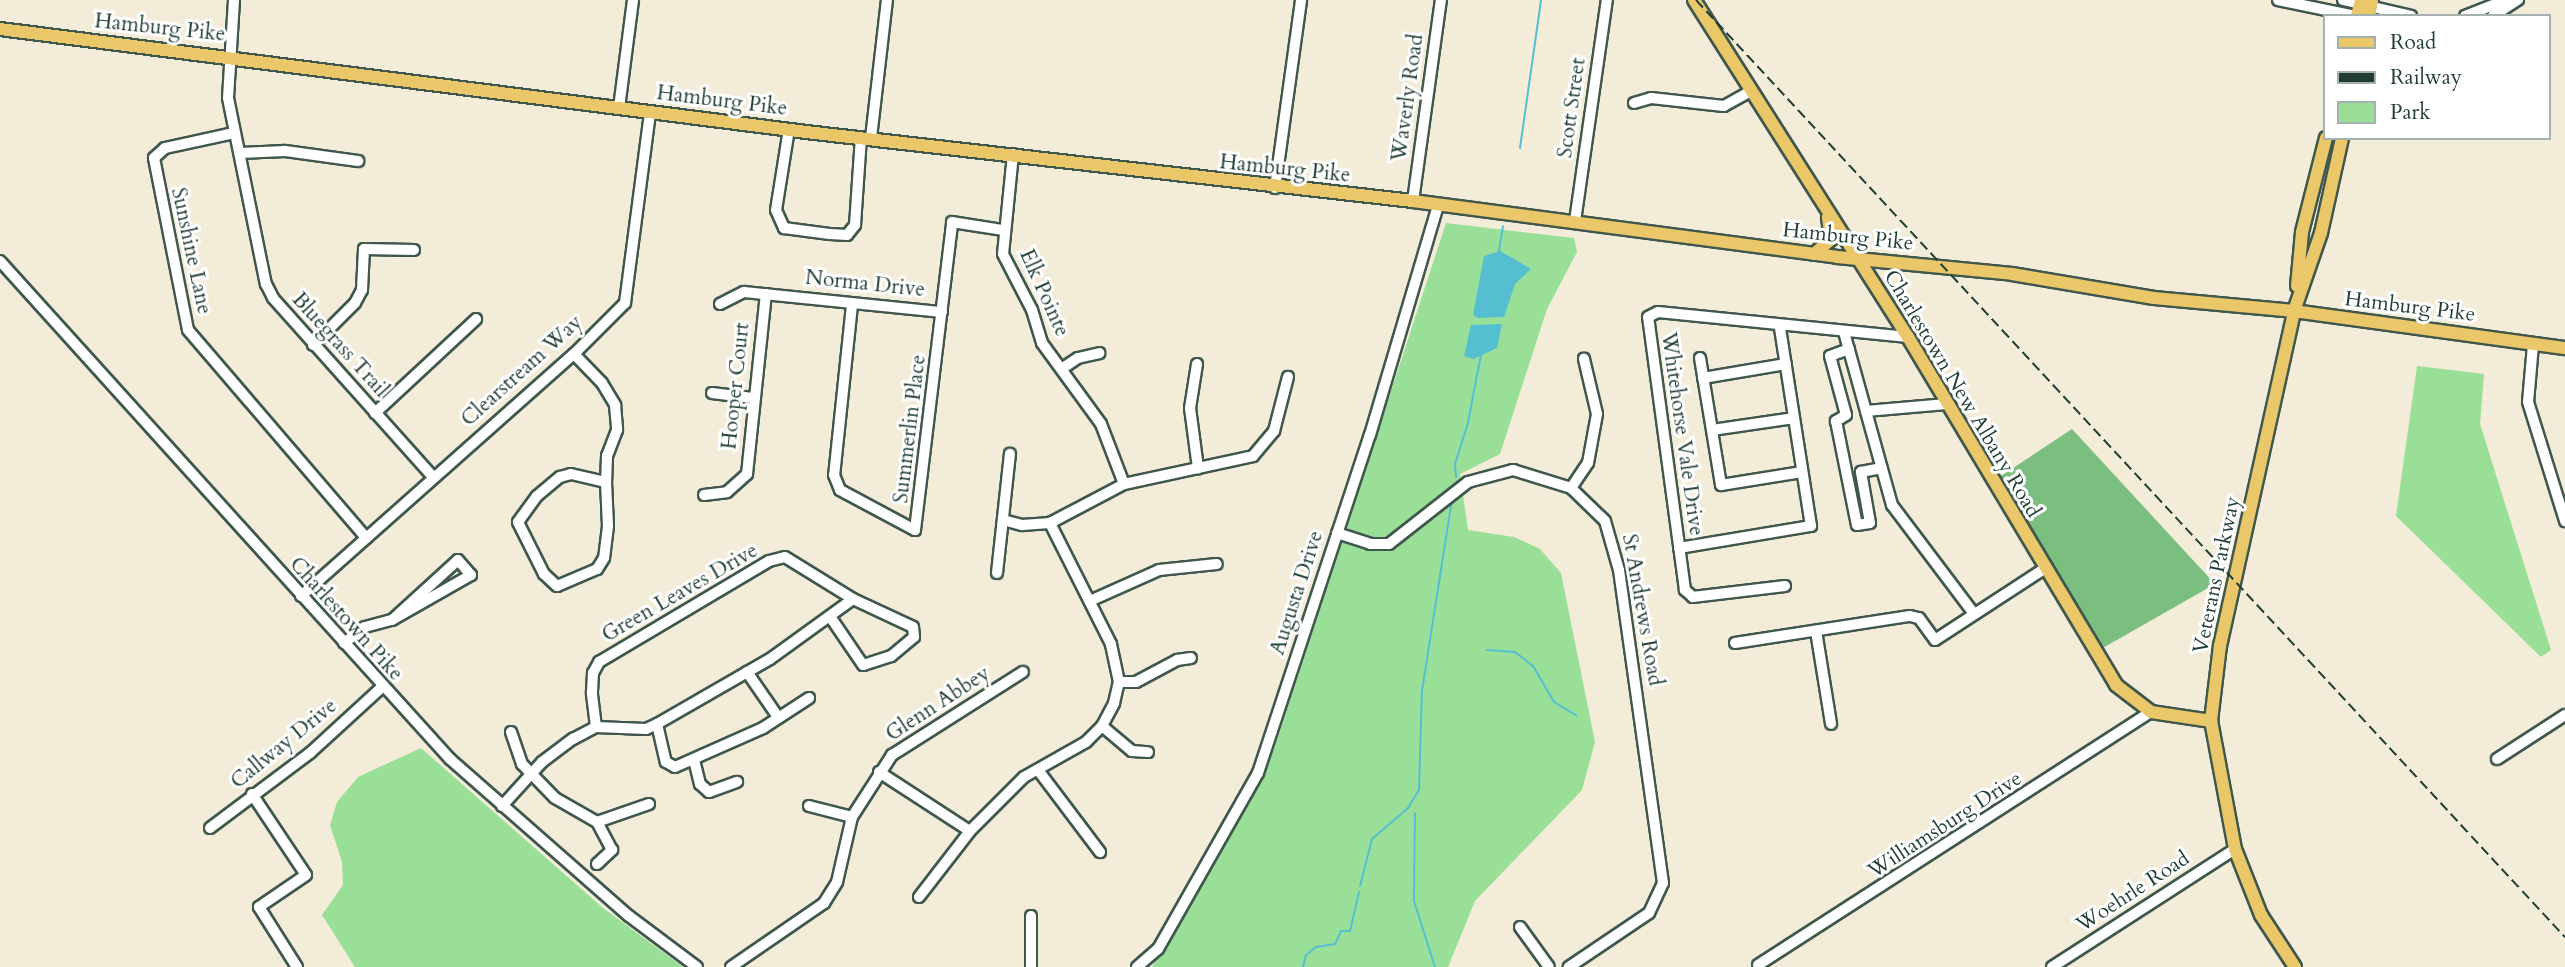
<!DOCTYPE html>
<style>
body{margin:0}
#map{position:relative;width:2565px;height:967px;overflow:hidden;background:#f3ecd8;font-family:Cardo,serif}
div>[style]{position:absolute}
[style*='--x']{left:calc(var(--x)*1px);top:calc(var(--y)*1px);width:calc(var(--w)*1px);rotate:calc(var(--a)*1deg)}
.green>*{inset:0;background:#99df98}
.forest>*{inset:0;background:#7abe80}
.water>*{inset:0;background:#55bfd1}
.stream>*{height:2px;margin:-1px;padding:0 1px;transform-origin:1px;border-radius:1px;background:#55bfd1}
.roads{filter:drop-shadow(2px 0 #3f574d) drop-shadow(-2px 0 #3f574d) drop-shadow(0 2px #3f574d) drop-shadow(0 -2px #3f574d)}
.minor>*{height:10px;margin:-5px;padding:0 5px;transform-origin:5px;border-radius:5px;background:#fff}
.major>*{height:12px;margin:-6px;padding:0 6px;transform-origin:6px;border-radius:6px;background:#eac769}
.rail>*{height:2px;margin-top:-1px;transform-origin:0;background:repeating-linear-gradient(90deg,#1f3d34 0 10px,transparent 0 15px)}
span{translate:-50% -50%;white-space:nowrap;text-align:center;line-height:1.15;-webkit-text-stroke:6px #fff;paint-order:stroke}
.street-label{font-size:21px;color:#1f3d34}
.legend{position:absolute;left:2323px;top:14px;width:228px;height:126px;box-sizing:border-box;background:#fff;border:2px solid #a5b1ae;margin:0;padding:9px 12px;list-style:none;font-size:21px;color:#1f3d34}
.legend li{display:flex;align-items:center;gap:14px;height:35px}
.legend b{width:35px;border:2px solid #a5b1ae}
</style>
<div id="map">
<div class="green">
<i style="clip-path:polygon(1446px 223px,1574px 238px,1577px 252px,1547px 309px,1500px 454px,1460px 474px,1468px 530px,1514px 537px,1540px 549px,1561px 573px,1595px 742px,1582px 790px,1475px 901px,1448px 967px,1152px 967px,1257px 789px,1276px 743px)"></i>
<i style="clip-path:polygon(2417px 366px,2484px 374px,2480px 424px,2551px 650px,2541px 657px,2396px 516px)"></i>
<i style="clip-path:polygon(421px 748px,603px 908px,683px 967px,355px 967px,322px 915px,343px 885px,342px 862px,330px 825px,337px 802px,358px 777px)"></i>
</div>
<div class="forest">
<i style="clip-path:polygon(2072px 429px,2215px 584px,2101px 649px,2001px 476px)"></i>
</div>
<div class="water">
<i style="clip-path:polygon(1500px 251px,1531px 269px,1515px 284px,1504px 317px,1478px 318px,1473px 315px,1484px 256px)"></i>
<i style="clip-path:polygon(1502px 324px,1497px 348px,1473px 359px,1464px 356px,1471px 325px)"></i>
</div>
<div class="stream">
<i style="--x:1520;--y:148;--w:149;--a:-81.9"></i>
<i style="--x:1499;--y:251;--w:25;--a:-81"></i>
<i style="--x:1456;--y:477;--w:13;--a:-94"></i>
<i style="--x:1455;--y:464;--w:43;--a:-72.4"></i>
<i style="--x:1468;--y:423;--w:70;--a:-79.3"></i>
<i style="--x:1487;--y:650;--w:28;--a:4"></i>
<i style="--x:1515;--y:652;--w:23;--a:38"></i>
<i style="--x:1533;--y:666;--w:42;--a:59.7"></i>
<i style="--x:1554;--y:702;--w:26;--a:31"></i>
<i style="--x:1415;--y:813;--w:88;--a:90.7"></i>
<i style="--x:1414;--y:901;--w:69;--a:72.3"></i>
<i style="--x:1360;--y:886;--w:49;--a:-75.7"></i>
<i style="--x:1372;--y:839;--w:48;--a:-40.7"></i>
<i style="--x:1408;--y:808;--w:21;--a:-59"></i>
<i style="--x:1419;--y:790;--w:99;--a:-88.3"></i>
<i style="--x:1422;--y:691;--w:194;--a:-81.1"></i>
<i style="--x:1303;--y:967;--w:12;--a:-76"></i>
<i style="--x:1306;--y:955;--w:13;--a:-39"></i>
<i style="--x:1316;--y:947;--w:19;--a:-9"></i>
<i style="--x:1335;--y:944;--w:14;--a:-65"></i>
<i style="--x:1341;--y:931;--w:9;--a:0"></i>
<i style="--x:1350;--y:931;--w:40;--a:-77"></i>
</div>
<div class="roads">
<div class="minor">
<i style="--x:234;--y:0;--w:98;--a:93.5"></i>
<i style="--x:228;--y:98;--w:190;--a:78.5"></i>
<i style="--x:266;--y:284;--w:16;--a:63"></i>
<i style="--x:273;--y:298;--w:240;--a:48.2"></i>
<i style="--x:2278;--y:0;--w:79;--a:11.7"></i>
<i style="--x:2343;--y:0;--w:70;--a:13.2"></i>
<i style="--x:2465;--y:16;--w:44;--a:-21.3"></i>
<i style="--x:2493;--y:16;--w:30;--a:-33"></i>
<i style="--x:1634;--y:103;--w:18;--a:-16"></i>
<i style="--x:1651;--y:98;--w:73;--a:6.3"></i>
<i style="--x:1724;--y:106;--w:31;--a:-29"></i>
<i style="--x:619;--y:108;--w:109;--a:-82.6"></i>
<i style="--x:789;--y:129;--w:82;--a:99.1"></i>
<i style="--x:776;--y:210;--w:20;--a:66"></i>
<i style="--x:784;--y:228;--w:46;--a:7.4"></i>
<i style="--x:830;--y:234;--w:17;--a:3"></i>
<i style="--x:847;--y:235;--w:13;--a:-51"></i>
<i style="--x:855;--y:225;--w:88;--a:-86.1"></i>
<i style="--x:234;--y:133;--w:71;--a:167.7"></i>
<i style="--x:165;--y:148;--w:15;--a:138"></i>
<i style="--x:154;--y:158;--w:175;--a:78.8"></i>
<i style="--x:188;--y:330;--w:274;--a:49.4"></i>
<i style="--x:871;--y:138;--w:139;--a:-83.4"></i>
<i style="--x:240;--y:153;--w:45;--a:-2.5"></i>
<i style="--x:285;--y:151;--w:74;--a:7.8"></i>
<i style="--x:1013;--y:154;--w:100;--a:95.7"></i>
<i style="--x:1003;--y:254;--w:63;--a:62.6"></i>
<i style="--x:1032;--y:310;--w:34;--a:73"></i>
<i style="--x:1042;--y:343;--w:100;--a:53.9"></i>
<i style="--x:1101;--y:424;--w:64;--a:69"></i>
<i style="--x:1275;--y:188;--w:190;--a:-82.1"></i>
<i style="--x:1413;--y:201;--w:203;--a:-82.1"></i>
<i style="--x:1575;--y:221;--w:223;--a:-81.8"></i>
<i style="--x:0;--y:261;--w:671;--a:47.9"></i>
<i style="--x:450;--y:759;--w:238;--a:41.3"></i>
<i style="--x:629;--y:916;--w:85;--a:36.9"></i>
<i style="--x:720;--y:304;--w:27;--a:-27"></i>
<i style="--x:744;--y:292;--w:199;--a:5.8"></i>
<i style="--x:852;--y:305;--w:171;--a:96"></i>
<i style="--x:834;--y:475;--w:16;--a:68"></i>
<i style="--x:840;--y:490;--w:85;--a:28.1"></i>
<i style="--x:915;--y:530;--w:310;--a:-83.1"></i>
<i style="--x:952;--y:222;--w:52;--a:8.9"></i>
<i style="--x:1844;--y:332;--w:180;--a:74.5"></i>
<i style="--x:1892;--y:505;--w:136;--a:53"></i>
<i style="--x:313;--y:345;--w:59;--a:-45"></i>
<i style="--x:355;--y:303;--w:15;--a:-62"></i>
<i style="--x:362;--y:290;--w:41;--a:-87.2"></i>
<i style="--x:364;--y:249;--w:50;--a:1.1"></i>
<i style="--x:2533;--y:345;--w:57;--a:95"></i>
<i style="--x:2528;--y:402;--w:125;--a:72.7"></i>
<i style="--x:1849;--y:349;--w:20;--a:160"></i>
<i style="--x:1830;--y:356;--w:61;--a:74.8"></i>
<i style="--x:1846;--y:415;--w:12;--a:149"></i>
<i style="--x:1836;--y:421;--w:106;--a:78.6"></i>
<i style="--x:1857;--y:525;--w:13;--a:-9"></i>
<i style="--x:1870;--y:523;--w:52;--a:-100"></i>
<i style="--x:1861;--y:472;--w:21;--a:-11"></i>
<i style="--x:574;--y:354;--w:40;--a:46"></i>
<i style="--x:602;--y:383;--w:26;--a:59"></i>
<i style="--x:615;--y:405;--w:25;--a:85"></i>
<i style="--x:617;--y:430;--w:28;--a:111"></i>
<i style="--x:607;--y:456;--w:26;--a:92"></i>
<i style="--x:1700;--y:358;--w:129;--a:80.6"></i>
<i style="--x:1721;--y:485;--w:82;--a:-9.1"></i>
<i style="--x:1197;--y:364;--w:45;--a:99"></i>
<i style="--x:1190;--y:408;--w:61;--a:82.4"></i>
<i style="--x:1063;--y:368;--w:18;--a:-34"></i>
<i style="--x:1078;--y:358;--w:22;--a:-13"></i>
<i style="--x:1703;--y:378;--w:84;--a:-9.6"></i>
<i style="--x:712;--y:393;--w:41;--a:7"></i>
<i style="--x:1866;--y:411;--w:81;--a:-4.9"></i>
<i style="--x:375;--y:413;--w:138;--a:-42.9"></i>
<i style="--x:1712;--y:430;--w:83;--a:-8.3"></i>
<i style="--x:571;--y:474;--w:36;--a:13"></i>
<i style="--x:606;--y:482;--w:44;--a:87.4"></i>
<i style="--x:608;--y:526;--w:32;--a:97"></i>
<i style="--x:604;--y:558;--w:13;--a:122"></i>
<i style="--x:597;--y:569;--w:43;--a:157"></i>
<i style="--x:557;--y:586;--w:18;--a:-137"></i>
<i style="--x:544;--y:574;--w:58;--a:-116.6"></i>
<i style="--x:518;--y:522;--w:32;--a:-54"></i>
<i style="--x:537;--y:496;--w:30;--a:-40"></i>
<i style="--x:560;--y:477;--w:11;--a:-15"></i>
<i style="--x:1571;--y:488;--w:30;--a:-56"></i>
<i style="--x:1588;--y:463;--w:50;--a:-79.6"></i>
<i style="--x:1597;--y:414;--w:57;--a:-103.3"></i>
<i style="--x:704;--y:495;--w:23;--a:-7"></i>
<i style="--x:727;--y:492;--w:27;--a:-42"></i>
<i style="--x:747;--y:474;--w:181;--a:-84"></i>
<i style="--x:1003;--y:520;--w:20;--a:15"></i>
<i style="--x:1022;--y:525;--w:28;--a:-4"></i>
<i style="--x:1050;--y:523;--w:84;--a:-27.8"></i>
<i style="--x:1124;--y:484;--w:132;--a:-12.2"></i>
<i style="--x:1253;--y:456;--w:33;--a:-50"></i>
<i style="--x:1274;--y:431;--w:56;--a:-75.5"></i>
<i style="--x:1337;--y:533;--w:35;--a:18"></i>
<i style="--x:1370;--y:544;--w:19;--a:0"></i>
<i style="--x:1389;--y:544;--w:100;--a:-38.1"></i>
<i style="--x:1468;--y:482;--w:47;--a:-14.9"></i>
<i style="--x:1513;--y:470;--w:61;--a:17.2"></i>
<i style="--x:1571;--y:488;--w:47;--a:44.1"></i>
<i style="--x:1605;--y:521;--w:51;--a:74.1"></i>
<i style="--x:1619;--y:570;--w:316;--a:82"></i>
<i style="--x:1663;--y:883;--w:33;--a:115"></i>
<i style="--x:1649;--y:913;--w:97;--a:146"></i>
<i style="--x:1679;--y:548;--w:134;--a:-9.5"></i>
<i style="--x:1811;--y:526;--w:201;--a:-98.9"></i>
<i style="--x:997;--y:573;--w:120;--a:-83.8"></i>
<i style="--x:1785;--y:586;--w:93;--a:173.2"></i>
<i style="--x:1693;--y:597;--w:11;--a:-139"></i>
<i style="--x:1685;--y:590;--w:275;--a:-97.7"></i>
<i style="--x:1648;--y:317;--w:11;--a:-27"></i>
<i style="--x:1658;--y:312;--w:251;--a:5.7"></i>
<i style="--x:301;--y:596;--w:365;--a:-41.6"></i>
<i style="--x:574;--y:354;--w:72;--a:-45"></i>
<i style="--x:625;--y:303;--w:193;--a:-82.5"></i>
<i style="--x:1092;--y:600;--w:73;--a:-24.1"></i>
<i style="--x:1159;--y:570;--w:58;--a:-5.9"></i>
<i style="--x:1816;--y:631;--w:94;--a:80.8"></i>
<i style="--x:344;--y:643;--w:26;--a:-37"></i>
<i style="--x:365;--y:627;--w:28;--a:-15"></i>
<i style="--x:392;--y:620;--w:91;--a:-29.7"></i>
<i style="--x:471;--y:575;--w:20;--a:-131"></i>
<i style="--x:458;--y:560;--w:89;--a:137.7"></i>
<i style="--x:1735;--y:643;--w:177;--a:-8.8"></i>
<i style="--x:1910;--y:616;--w:9;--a:13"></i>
<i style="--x:1919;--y:618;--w:27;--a:54"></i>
<i style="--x:1935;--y:640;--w:130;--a:-33.1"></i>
<i style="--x:747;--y:672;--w:55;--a:55.4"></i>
<i style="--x:1119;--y:682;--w:17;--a:0"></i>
<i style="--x:1136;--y:682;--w:47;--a:-28.2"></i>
<i style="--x:1177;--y:660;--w:14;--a:-8"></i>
<i style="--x:657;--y:724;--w:39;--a:77"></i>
<i style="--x:666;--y:762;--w:10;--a:29"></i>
<i style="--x:675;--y:767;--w:96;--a:-23.9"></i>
<i style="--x:763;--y:728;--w:55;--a:-33.1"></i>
<i style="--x:1102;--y:726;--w:39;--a:40"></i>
<i style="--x:1132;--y:751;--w:16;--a:4"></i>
<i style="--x:596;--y:727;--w:35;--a:-97"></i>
<i style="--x:592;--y:692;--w:19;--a:-87"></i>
<i style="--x:593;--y:673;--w:13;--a:-61"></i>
<i style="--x:599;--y:662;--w:198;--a:-30.7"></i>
<i style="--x:769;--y:561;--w:16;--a:-14"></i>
<i style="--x:785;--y:557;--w:80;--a:31.7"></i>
<i style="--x:853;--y:599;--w:66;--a:25"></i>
<i style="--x:913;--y:627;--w:10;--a:84"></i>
<i style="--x:914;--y:637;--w:30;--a:140"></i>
<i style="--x:891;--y:656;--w:29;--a:162"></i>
<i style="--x:863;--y:665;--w:57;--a:-124.2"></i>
<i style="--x:511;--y:732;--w:34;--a:71"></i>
<i style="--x:522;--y:764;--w:47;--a:45.9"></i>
<i style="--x:555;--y:798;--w:48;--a:29.7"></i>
<i style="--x:2497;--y:759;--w:81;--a:-32.9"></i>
<i style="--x:694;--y:760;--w:25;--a:76"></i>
<i style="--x:700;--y:784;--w:12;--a:42"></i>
<i style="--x:709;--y:792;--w:30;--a:-20"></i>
<i style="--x:1038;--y:770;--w:103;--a:52.9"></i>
<i style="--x:879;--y:772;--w:108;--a:33"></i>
<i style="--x:252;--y:794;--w:97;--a:56.3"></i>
<i style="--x:306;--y:875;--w:57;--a:145.8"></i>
<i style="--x:259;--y:907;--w:71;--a:57.7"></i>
<i style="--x:502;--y:806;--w:59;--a:-47.7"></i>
<i style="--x:542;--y:762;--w:39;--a:-37"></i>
<i style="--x:573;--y:739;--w:26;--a:-28"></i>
<i style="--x:596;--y:727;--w:50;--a:2.3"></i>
<i style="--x:646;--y:729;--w:12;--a:-24"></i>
<i style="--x:657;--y:724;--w:130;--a:-29.9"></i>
<i style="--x:770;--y:659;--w:102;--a:-35.9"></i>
<i style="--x:809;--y:806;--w:44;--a:14.3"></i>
<i style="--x:597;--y:822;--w:55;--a:-19.1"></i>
<i style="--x:210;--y:828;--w:125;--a:-36.9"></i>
<i style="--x:310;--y:753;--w:96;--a:-42.5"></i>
<i style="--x:597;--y:864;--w:21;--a:-43"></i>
<i style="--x:612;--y:850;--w:32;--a:-118"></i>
<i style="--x:919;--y:897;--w:83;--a:-52.3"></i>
<i style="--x:970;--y:831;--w:76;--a:-45"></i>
<i style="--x:1024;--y:777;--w:71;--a:-29.4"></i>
<i style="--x:1086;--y:742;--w:23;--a:-45"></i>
<i style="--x:1102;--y:726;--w:26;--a:-62"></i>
<i style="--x:1114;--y:703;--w:22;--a:-77"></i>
<i style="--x:1119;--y:682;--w:39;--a:-102"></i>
<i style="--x:1111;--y:644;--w:136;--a:-116.8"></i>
<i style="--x:1520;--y:927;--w:49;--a:54.1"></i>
<i style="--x:1758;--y:965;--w:467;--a:-32.8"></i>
<i style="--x:731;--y:967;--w:113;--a:-34.5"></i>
<i style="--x:824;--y:903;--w:25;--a:-58"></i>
<i style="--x:837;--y:882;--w:67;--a:-77"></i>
<i style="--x:852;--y:817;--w:74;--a:-57.2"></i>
<i style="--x:892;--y:755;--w:155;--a:-32.4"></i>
<i style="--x:1031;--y:967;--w:51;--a:-90"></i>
<i style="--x:1137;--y:967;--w:28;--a:-41"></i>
<i style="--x:1158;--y:949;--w:202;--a:-60.4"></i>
<i style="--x:1258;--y:773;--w:356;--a:-71.7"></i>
<i style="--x:1370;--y:435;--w:240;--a:-73.5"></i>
<i style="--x:2052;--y:967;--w:218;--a:-32.8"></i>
</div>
<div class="major">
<i style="--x:1694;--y:0;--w:399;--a:57.6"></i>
<i style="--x:1908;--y:337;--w:405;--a:59.1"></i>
<i style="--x:2116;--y:685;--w:44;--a:37.6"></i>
<i style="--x:2151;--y:712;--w:61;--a:8.5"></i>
<i style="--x:2357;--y:16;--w:16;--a:-76"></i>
<i style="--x:2369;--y:16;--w:16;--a:-79"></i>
<i style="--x:0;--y:29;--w:813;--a:7.28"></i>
<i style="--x:806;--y:132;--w:611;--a:6.49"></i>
<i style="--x:1413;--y:201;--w:428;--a:7.5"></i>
<i style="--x:1837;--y:257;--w:176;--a:5.5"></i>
<i style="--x:2012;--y:274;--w:144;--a:9.6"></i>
<i style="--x:2154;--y:298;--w:141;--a:5.3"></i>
<i style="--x:2294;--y:311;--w:274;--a:7.8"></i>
<i style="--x:1814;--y:254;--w:23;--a:-41"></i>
<i style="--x:1831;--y:239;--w:22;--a:-98"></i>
<i style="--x:2297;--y:286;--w:54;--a:-84.7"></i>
<i style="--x:2302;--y:232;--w:97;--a:-75.7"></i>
<i style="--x:2295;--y:967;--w:62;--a:-123.2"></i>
<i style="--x:2261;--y:915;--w:71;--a:-111.5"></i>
<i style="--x:2235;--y:849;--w:130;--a:-100.6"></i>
<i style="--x:2211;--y:721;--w:76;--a:-83.2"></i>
<i style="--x:2220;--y:646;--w:343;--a:-77.5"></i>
<i style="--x:2294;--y:311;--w:83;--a:-70.9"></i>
<i style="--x:2321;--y:233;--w:97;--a:-77.5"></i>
</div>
</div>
<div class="rail">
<i style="--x:1696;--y:0;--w:1278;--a:47.16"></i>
</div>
<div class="street-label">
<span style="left:160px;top:28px;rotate:6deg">Hamburg Pike</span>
<span style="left:1408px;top:98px;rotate:-82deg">Waverly Road</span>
<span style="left:722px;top:101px;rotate:7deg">Hamburg Pike</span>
<span style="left:1572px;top:108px;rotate:-82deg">Scott Street</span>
<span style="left:1285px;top:169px;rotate:6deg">Hamburg Pike</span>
<span style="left:1848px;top:237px;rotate:6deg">Hamburg Pike</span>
<span style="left:191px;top:251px;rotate:78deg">Sunshine Lane</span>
<span style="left:865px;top:284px;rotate:6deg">Norma Drive</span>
<span style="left:1044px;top:293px;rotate:66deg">Elk Pointe</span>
<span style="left:2410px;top:307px;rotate:7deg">Hamburg Pike</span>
<span style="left:340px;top:345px;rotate:48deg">Bluegrass Trail</span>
<span style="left:522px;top:371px;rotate:-42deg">Clearstream Way</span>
<span style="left:736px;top:386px;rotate:-84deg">Hooper Court</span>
<span style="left:1962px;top:394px;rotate:59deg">Charlestown New Albany Road</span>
<span style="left:910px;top:429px;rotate:-83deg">Summerlin Place</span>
<span style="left:1682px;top:434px;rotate:82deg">Whitehorse Vale Drive</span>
<span style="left:2217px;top:575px;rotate:-78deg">Veterans Parkway</span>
<span style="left:680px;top:593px;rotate:-30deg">Green Leaves Drive</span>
<span style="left:1297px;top:593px;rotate:-72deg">Augusta Drive</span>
<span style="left:1642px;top:610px;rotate:80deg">St Andrews Road</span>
<span style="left:346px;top:619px;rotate:48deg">Charlestown Pike</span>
<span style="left:938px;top:704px;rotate:-33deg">Glenn Abbey</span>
<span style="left:284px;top:744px;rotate:-39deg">Callway Drive</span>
<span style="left:1945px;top:825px;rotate:-33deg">Williamsburg Drive</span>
<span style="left:2133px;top:892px;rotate:-33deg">Woehrle Road</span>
</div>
<ul class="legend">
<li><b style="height:9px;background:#eac769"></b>Road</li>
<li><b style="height:9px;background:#1f3d34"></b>Railway</li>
<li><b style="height:19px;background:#99df98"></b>Park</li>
</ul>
</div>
